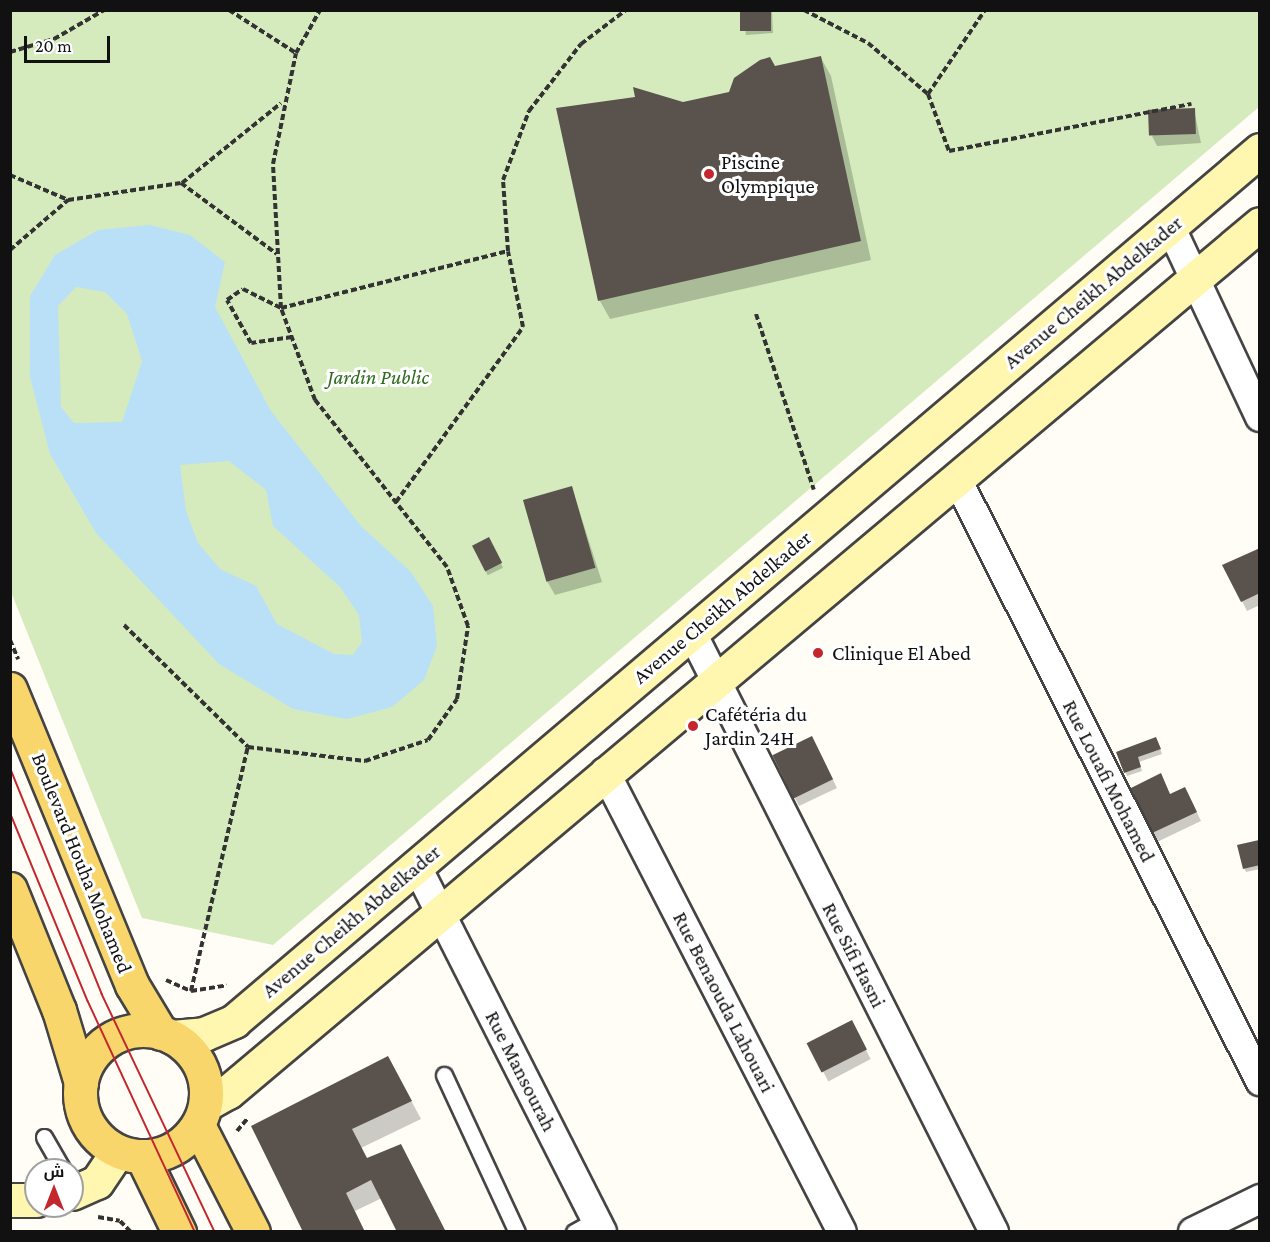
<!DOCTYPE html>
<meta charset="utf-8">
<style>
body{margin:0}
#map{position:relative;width:1270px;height:1242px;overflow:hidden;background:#fffdf5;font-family:"Crimson Pro",Cairo,serif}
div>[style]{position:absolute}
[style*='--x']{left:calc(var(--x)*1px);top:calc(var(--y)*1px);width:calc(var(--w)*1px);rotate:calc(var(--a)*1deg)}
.green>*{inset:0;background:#d5ebbd}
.water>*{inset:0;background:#b9e0f7}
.shadow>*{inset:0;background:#0003;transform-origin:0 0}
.building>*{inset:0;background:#5a524d;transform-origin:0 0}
.path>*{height:4px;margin-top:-2px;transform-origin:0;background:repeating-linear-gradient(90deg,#333 0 6px,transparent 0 9px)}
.roads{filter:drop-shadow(2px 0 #444) drop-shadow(-2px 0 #444) drop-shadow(0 2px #444) drop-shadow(0 -2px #444)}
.service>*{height:15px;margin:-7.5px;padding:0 7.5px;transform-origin:7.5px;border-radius:7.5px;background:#fff}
.minor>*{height:28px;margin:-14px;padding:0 14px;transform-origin:14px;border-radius:14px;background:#fff}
.secondary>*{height:33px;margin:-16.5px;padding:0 16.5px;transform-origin:16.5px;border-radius:16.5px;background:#fff6b0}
.primary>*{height:33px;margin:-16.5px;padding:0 16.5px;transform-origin:16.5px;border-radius:16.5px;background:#f9d66b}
.primary>.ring{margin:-16.5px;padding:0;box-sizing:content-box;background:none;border:33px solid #f9d66b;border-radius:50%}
.tram>*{height:1.5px;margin:-0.75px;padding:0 0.75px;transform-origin:0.75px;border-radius:0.75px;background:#c4262e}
.dots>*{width:16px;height:16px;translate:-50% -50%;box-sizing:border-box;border:3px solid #fff;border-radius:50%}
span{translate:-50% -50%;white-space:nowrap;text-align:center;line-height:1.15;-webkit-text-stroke:6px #fff;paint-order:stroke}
.poi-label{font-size:21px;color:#111}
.left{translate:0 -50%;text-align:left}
.street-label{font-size:21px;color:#111}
.park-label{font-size:21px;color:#2f6b1f;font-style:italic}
.frame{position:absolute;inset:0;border:12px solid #111;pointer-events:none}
.north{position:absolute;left:24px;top:1158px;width:60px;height:60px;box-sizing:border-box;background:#fff;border:2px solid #a0a0a0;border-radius:50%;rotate:0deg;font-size:16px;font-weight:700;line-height:24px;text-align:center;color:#111}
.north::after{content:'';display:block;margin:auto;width:21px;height:27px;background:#c4262e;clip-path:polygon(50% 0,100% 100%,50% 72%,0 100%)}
.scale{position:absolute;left:24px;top:36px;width:86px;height:27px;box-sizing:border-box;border:3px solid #111;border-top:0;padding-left:8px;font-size:18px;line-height:21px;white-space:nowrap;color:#111;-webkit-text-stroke:4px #fff;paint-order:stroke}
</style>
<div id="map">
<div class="green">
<i style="clip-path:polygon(10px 11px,1259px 11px,1259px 107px,273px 945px,142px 918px,11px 592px)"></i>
</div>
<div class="water">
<i style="clip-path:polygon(evenodd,150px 225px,190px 235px,225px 262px,215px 307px,271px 411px,361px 526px,411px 572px,433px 606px,437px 646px,424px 680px,392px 707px,347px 719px,293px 709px,219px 664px,96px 533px,50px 454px,30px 377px,30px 296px,55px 255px,98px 230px,150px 225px,76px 287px,105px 292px,127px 314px,142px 361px,122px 422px,74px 423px,61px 407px,58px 306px,76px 287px,150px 225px,229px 461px,266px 490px,273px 526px,340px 587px,359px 615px,362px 642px,353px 655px,334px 654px,277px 624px,256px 586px,220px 569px,198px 543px,186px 511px,180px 465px,229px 461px)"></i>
</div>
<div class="shadow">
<i style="clip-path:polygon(742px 10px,772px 10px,773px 33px,746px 35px)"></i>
<i style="clip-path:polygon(821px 58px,831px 76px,871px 260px,610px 319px,600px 301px,558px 109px,683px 103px,730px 94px,774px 67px)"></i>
<i style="clip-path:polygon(1194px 110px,1201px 143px,1157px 146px,1152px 136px)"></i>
<i style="clip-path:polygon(572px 488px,602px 582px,555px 595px,547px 581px)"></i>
<i style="left:489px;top:539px;width:32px;height:17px;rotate:64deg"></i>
<i style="clip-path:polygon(1260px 549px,1260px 605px,1247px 611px,1224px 566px)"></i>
<i style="clip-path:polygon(1158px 743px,1162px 754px,1139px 762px,1142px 771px,1127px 776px,1118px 753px)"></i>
<i style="clip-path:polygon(817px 747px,837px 788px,799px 806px,774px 756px)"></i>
<i style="clip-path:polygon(1170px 795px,1190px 798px,1201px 821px,1157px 842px,1152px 833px)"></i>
<i style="clip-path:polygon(1258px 842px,1260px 869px,1246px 872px,1244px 868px)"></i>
<i style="left:851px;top:1022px;width:42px;height:48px;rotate:62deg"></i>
<i style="clip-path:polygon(398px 1076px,421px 1119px,361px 1148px,382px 1198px,355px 1211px,365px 1232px,305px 1232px,253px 1126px)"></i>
</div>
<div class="building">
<i style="left:740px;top:10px;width:31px;height:21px"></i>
<i style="clip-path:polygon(821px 56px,861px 241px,598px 301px,556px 108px,635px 97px,633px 87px,683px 102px,729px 92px,734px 78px,760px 60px,770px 57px,775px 66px)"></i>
<i style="left:1195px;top:108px;width:26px;height:47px;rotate:88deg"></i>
<i style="left:572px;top:486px;width:85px;height:51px;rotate:74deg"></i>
<i style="left:489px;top:537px;width:29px;height:19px;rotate:63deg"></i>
<i style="clip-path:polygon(1260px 548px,1260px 593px,1241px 602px,1222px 565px)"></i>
<i style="left:812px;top:736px;width:48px;height:44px;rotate:64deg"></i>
<i style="clip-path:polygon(1156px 737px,1161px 749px,1138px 757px,1141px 767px,1124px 773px,1116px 752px)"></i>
<i style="clip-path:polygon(1161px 773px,1170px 794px,1185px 787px,1197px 812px,1150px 834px,1129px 789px)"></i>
<i style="clip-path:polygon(1259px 840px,1260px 865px,1243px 869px,1237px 845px)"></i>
<i style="left:852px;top:1020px;width:33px;height:51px;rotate:63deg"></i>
<i style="clip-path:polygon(388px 1056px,412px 1101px,352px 1129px,367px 1158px,401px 1144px,446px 1232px,397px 1232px,371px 1180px,346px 1193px,365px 1232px,303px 1232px,251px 1126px)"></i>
</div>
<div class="path">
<i style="--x:229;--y:10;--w:80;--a:32.7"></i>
<i style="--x:804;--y:10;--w:72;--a:27.3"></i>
<i style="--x:868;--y:43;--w:79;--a:40.4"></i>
<i style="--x:928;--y:94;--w:61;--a:69.8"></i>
<i style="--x:949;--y:151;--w:247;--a:-11"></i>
<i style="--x:10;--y:52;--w:46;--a:-16.5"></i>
<i style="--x:54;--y:39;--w:58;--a:-30.1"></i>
<i style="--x:928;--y:94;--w:102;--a:-55.8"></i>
<i style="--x:10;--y:175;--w:63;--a:23.3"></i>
<i style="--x:68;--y:200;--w:114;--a:-8.6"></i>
<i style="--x:181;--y:183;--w:119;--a:36.5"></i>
<i style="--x:182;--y:183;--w:127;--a:-38.9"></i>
<i style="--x:10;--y:250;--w:77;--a:-40.8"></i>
<i style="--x:756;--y:314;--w:185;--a:71.8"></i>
<i style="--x:292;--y:337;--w:41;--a:171.7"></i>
<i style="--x:251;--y:343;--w:49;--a:-119.2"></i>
<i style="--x:227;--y:300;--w:19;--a:-35"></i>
<i style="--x:243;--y:289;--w:42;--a:26.6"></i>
<i style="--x:281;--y:308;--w:234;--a:-14.1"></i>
<i style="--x:396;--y:502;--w:216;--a:-54"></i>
<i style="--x:523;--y:327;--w:77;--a:-101.2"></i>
<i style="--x:508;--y:251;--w:71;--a:-94"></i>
<i style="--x:503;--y:180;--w:74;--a:-69.4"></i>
<i style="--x:529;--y:111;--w:85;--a:-52.2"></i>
<i style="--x:581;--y:44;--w:56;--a:-37.1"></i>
<i style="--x:124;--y:625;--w:174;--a:44.5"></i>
<i style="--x:248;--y:747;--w:118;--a:6.8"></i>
<i style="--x:365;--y:761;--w:66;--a:-18.4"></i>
<i style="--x:428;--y:740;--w:50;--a:-54.7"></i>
<i style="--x:457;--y:699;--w:74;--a:-81.4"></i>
<i style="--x:468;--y:626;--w:63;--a:-109.6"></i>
<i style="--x:447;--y:567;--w:213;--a:-128.3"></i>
<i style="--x:315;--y:400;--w:98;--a:-110.3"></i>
<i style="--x:281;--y:308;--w:144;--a:-93.2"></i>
<i style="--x:273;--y:164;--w:113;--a:-78.3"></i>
<i style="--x:296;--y:53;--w:49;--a:-60.8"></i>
<i style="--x:10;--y:640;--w:21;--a:67"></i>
<i style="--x:166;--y:980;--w:27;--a:24"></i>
<i style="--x:191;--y:991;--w:36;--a:-9"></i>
<i style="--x:191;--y:991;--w:251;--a:-76.9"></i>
<i style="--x:72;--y:1112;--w:36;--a:74"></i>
<i style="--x:237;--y:1131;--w:16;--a:-50"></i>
<i style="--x:98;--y:1217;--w:22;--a:10"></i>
<i style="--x:120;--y:1221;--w:16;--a:45"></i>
</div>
<div class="roads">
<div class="service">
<i style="--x:444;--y:1075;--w:173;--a:65.1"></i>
<i style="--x:44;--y:1137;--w:38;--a:60"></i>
<i style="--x:574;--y:1232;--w:25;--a:-29"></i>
</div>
<div class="minor">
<i style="--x:1170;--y:226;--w:211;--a:64.8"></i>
<i style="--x:958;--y:481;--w:672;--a:63.28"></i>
<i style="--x:692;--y:633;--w:671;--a:63.24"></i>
<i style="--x:605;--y:772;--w:517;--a:62.74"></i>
<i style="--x:416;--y:865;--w:411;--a:63.1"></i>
<i style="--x:1193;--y:1232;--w:75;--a:-26.2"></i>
</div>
<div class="secondary">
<i style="--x:172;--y:1037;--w:32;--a:-5"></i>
<i style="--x:204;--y:1034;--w:33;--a:-23"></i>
<i style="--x:234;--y:1021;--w:1346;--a:-40.33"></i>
<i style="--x:206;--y:1104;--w:25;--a:-29"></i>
<i style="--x:228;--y:1092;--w:1348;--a:-40.07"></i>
<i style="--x:72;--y:1193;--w:27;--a:-24"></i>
<i style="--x:97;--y:1182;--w:37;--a:-56"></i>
<i style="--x:10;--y:1200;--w:26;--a:0"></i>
</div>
<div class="primary">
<i style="--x:10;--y:689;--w:320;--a:67.6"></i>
<i style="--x:132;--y:985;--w:56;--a:58.9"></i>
<i style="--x:10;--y:889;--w:131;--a:68"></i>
<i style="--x:59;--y:1010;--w:76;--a:73.2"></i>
<i class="ring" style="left:80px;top:1030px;width:93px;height:93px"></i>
<i style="--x:198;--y:1125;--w:120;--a:62.8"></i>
<i style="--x:142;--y:1156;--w:85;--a:64"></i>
</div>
</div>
<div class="tram">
<i style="--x:10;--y:767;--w:245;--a:67.9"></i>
<i style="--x:102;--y:994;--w:263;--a:64.6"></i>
<i style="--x:10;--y:812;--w:204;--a:67.6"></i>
<i style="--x:88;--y:1001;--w:255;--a:65.1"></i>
</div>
<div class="dots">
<i style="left:709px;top:174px;background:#c4262e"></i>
<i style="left:818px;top:653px;background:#c4262e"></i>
<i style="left:693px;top:726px;background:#c4262e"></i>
</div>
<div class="poi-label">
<span class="left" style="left:721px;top:174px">Piscine<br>Olympique</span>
<span class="left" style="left:832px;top:653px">Clinique El Abed</span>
<span class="left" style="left:705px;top:726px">Cafétéria du<br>Jardin 24H</span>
</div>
<div class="street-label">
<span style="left:1093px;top:292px;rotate:-40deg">Avenue Cheikh Abdelkader</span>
<span style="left:722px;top:607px;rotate:-40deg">Avenue Cheikh Abdelkader</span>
<span style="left:1109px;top:781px;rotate:63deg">Rue Louafi Mohamed</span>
<span style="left:82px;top:863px;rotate:68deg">Boulevard Houha Mohamed</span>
<span style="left:351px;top:921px;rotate:-40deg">Avenue Cheikh Abdelkader</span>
<span style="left:854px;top:955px;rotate:63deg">Rue Sifi Hasni</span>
<span style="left:724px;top:1002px;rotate:63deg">Rue Benaouda Lahouari</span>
<span style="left:521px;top:1071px;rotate:63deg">Rue Mansourah</span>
</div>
<div class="park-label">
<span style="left:378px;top:377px">Jardin Public</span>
</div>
<div class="frame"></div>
<div class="north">ش</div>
<div class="scale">20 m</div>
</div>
